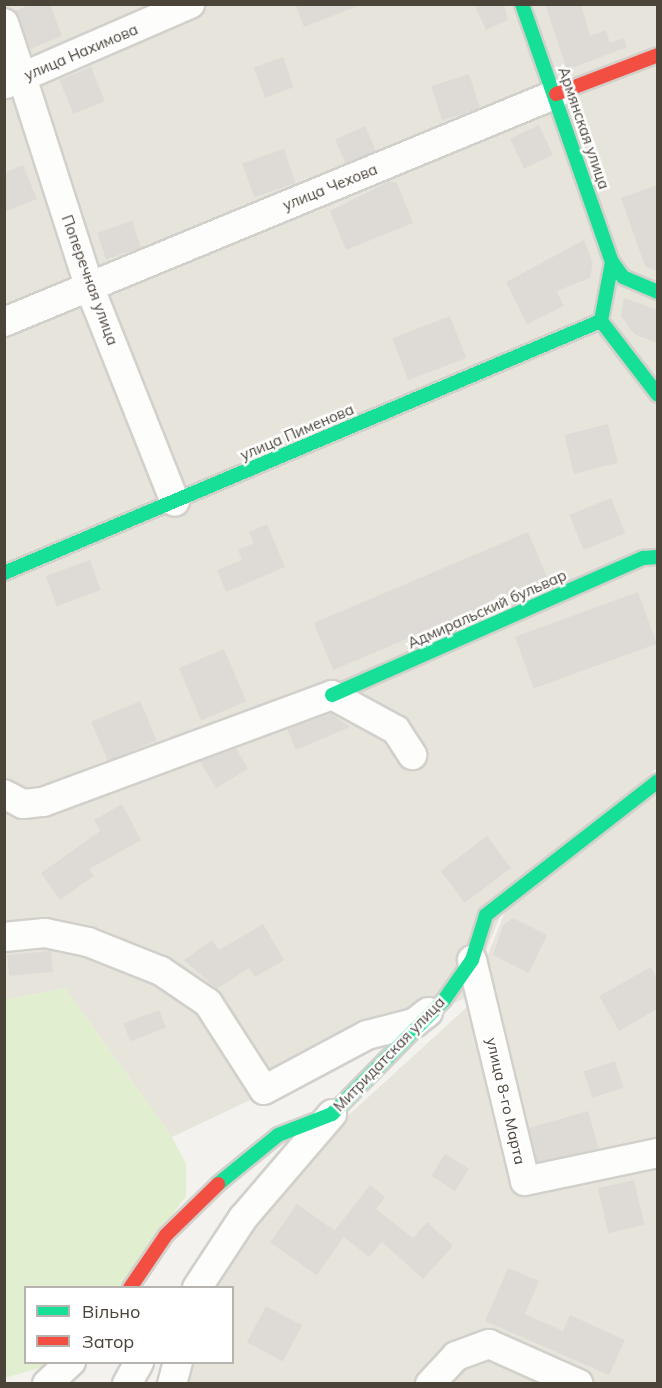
<!DOCTYPE html>
<meta charset="utf-8">
<style>
body{margin:0}
#map{position:relative;width:662px;height:1388px;overflow:hidden;background:#f4f2ee;font-family:Mulish,sans-serif}
div>[style]{position:absolute}
[style*='--x']{left:calc(var(--x)*1px);top:calc(var(--y)*1px);width:calc(var(--w)*1px);rotate:calc(var(--a)*1deg)}
.residential>*{inset:0;background:#e7e4dc}
.green>*{inset:0;background:#e1eecf}
.building>*{inset:0;background:#dedbd6;transform-origin:0 0}
.roads{filter:drop-shadow(2px 0 #d2d0cb) drop-shadow(-2px 0 #d2d0cb) drop-shadow(0 2px #d2d0cb) drop-shadow(0 -2px #d2d0cb)}
.street>*{height:28px;margin:-14px;padding:0 14px;transform-origin:14px;border-radius:14px;background:#fdfdfc}
.fast>*{height:14px;margin:-7px;padding:0 7px;transform-origin:7px;border-radius:7px;background:#16e098}
.jam>*{height:14px;margin:-7px;padding:0 7px;transform-origin:7px;border-radius:7px;background:#f24e42}
span{translate:-50% -50%;white-space:nowrap;text-align:center;line-height:1.15;-webkit-text-stroke:5px #fff;paint-order:stroke}
.street-label{font-size:15px;color:#4b4439}
.frame{position:absolute;inset:0;border:6px solid #4b4439;pointer-events:none}
.legend{position:absolute;left:24px;top:1286px;width:210px;height:78px;box-sizing:border-box;background:#fff;border:2px solid #b7b4b0;margin:0;padding:8px 10px;list-style:none;font-size:18px;color:#4b4439}
.legend li{display:flex;align-items:center;gap:12px;height:30px}
.legend b{width:30px;border:2px solid #b7b4b0}
</style>
<div id="map">
<div class="residential">
<i style="clip-path:polygon(5px 5px,657px 5px,657px 768px,506px 902px,467px 997px,172px 1137px,65px 988px,5px 1000px)"></i>
<i style="clip-path:polygon(657px 792px,657px 1383px,183px 1384px,187px 1363px,232px 1362px,232px 1288px,215px 1287px,305px 1155px,467px 1007px,508px 904px)"></i>
</div>
<div class="green">
<i style="clip-path:polygon(65px 988px,172px 1137px,186px 1164px,186px 1196px,120px 1287px,26px 1288px,26px 1362px,56px 1363px,5px 1378px,5px 1000px)"></i>
</div>
<div class="building">
<i style="clip-path:polygon(30px 4px,50px 4px,62px 36px,30px 49px,15px 11px)"></i>
<i style="clip-path:polygon(295px 4px,357px 4px,358px 6px,304px 27px)"></i>
<i style="clip-path:polygon(474px 4px,504px 4px,508px 20px,486px 30px)"></i>
<i style="clip-path:polygon(545px 4px,581px 4px,590px 36px,606px 30px,610px 43px,624px 38px,627px 47px,567px 70px)"></i>
<i style="left:283px;top:57px;width:32px;height:31px;rotate:70deg"></i>
<i style="left:91px;top:67px;width:37px;height:34px;rotate:68deg"></i>
<i style="left:469px;top:74px;width:36px;height:40px;rotate:72deg"></i>
<i style="left:539px;top:125px;width:33px;height:32px;rotate:65deg"></i>
<i style="left:365px;top:126px;width:27px;height:33px;rotate:66deg"></i>
<i style="left:284px;top:149px;width:36px;height:44px;rotate:71deg"></i>
<i style="clip-path:polygon(23px 165px,37px 199px,4px 212px,4px 173px)"></i>
<i style="clip-path:polygon(390px 181px,397px 183px,413px 223px,346px 250px,330px 211px)"></i>
<i style="clip-path:polygon(657px 185px,657px 271px,645px 266px,621px 198px)"></i>
<i style="left:132px;top:221px;width:28px;height:37px;rotate:71deg"></i>
<i style="clip-path:polygon(584px 240px,593px 263px,590px 278px,557px 291px,564px 306px,527px 324px,506px 282px)"></i>
<i style="clip-path:polygon(624px 298px,657px 310px,657px 343px,634px 334px,621px 316px)"></i>
<i style="left:450px;top:316px;width:45px;height:62px;rotate:69deg"></i>
<i style="left:608px;top:424px;width:40px;height:45px;rotate:76deg"></i>
<i style="left:611px;top:498px;width:38px;height:45px;rotate:68deg"></i>
<i style="clip-path:polygon(267px 524px,285px 567px,226px 592px,217px 570px,242px 560px,238px 550px,254px 543px,249px 532px)"></i>
<i style="left:528px;top:532px;width:51px;height:233px;rotate:67deg"></i>
<i style="left:90px;top:560px;width:32px;height:47px;rotate:70deg"></i>
<i style="left:638px;top:592px;width:55px;height:131px;rotate:70deg"></i>
<i style="left:224px;top:649px;width:57px;height:49px;rotate:67deg"></i>
<i style="left:140px;top:701px;width:43px;height:53px;rotate:67deg"></i>
<i style="clip-path:polygon(331px 714px,350px 727px,296px 750px,287px 729px)"></i>
<i style="clip-path:polygon(236px 748px,248px 769px,216px 788px,200px 761px)"></i>
<i style="clip-path:polygon(122px 804px,141px 840px,89px 869px,94px 876px,60px 900px,41px 873px,100px 831px,94px 820px)"></i>
<i style="left:487px;top:836px;width:40px;height:58px;rotate:53deg"></i>
<i style="clip-path:polygon(513px 918px,547px 935px,529px 973px,493px 955px,503px 925px)"></i>
<i style="clip-path:polygon(263px 924px,284px 960px,255px 977px,249px 968px,217px 989px,184px 960px,212px 940px,219px 950px)"></i>
<i style="left:51px;top:951px;width:21px;height:44px;rotate:85deg"></i>
<i style="clip-path:polygon(651px 967px,657px 978px,657px 1009px,619px 1031px,599px 996px)"></i>
<i style="left:159px;top:1010px;width:19px;height:38px;rotate:69deg"></i>
<i style="left:615px;top:1061px;width:28px;height:33px;rotate:72deg"></i>
<i style="clip-path:polygon(588px 1111px,599px 1149px,537px 1162px,529px 1128px)"></i>
<i style="left:445px;top:1154px;width:28px;height:26px;rotate:32deg"></i>
<i style="left:634px;top:1180px;width:46px;height:37px;rotate:77deg"></i>
<i style="clip-path:polygon(370px 1185px,385px 1197px,376px 1209px,413px 1238px,427px 1222px,453px 1246px,423px 1279px,382px 1242px,369px 1257px,335px 1230px)"></i>
<i style="left:297px;top:1204px;width:57px;height:47px;rotate:35deg"></i>
<i style="clip-path:polygon(508px 1268px,539px 1281px,525px 1314px,563px 1331px,570px 1315px,625px 1340px,609px 1375px,485px 1321px)"></i>
<i style="left:266px;top:1306px;width:41px;height:41px;rotate:28deg"></i>
</div>
<div class="roads">
<div class="street">
<i style="--x:4;--y:23;--w:57;--a:71.6"></i>
<i style="--x:4;--y:62;--w:23;--a:40"></i>
<i style="--x:22;--y:77;--w:219;--a:72.2"></i>
<i style="--x:89;--y:286;--w:232;--a:68.3"></i>
<i style="--x:6;--y:84;--w:201;--a:-23.5"></i>
<i style="--x:4;--y:322;--w:597;--a:-22.44"></i>
<i style="--x:4;--y:794;--w:21;--a:28"></i>
<i style="--x:23;--y:804;--w:20;--a:-6"></i>
<i style="--x:43;--y:802;--w:308;--a:-20.3"></i>
<i style="--x:332;--y:695;--w:73;--a:28.7"></i>
<i style="--x:396;--y:730;--w:30;--a:57"></i>
<i style="--x:4;--y:937;--w:41;--a:-5.6"></i>
<i style="--x:45;--y:933;--w:44;--a:11.8"></i>
<i style="--x:88;--y:942;--w:79;--a:21.7"></i>
<i style="--x:161;--y:971;--w:57;--a:34.2"></i>
<i style="--x:208;--y:1003;--w:103;--a:57.2"></i>
<i style="--x:264;--y:1090;--w:117;--a:-28.1"></i>
<i style="--x:367;--y:1035;--w:49;--a:-14.3"></i>
<i style="--x:414;--y:1023;--w:18;--a:-38"></i>
<i style="--x:472;--y:960;--w:227;--a:76.5"></i>
<i style="--x:525;--y:1181;--w:136;--a:-11.9"></i>
<i style="--x:197;--y:1288;--w:84;--a:-56.7"></i>
<i style="--x:243;--y:1218;--w:137;--a:-49.4"></i>
<i style="--x:47;--y:1384;--w:33;--a:-43"></i>
<i style="--x:127;--y:1384;--w:25;--a:-61"></i>
<i style="--x:172;--y:1384;--w:23;--a:-75"></i>
<i style="--x:430;--y:1384;--w:38;--a:-47"></i>
<i style="--x:456;--y:1356;--w:35;--a:-20"></i>
<i style="--x:489;--y:1344;--w:98;--a:24"></i>
</div>
<div class="fast">
<i style="--x:522;--y:4;--w:273;--a:70.8"></i>
<i style="--x:658;--y:292;--w:38;--a:-157"></i>
<i style="--x:623;--y:277;--w:19;--a:-126"></i>
<i style="--x:612;--y:262;--w:60;--a:100.6"></i>
<i style="--x:601;--y:321;--w:93;--a:52.4"></i>
<i style="--x:4;--y:573;--w:648;--a:-22.89"></i>
<i style="--x:332;--y:695;--w:340;--a:-23.8"></i>
<i style="--x:643;--y:558;--w:15;--a:-4"></i>
<i style="--x:218;--y:1184;--w:77;--a:-39.2"></i>
<i style="--x:278;--y:1135;--w:58;--a:-21.3"></i>
<i style="--x:332;--y:1114;--w:160;--a:-45.5"></i>
<i style="--x:444;--y:1000;--w:49;--a:-55"></i>
<i style="--x:472;--y:960;--w:47;--a:-72.7"></i>
<i style="--x:486;--y:915;--w:218;--a:-37.9"></i>
</div>
<div class="jam">
<i style="--x:556;--y:94;--w:109;--a:-20.9"></i>
<i style="--x:130;--y:1288;--w:64;--a:-55.8"></i>
<i style="--x:166;--y:1235;--w:73;--a:-44.4"></i>
</div>
</div>
<div class="street-label">
<span style="left:81px;top:52px;rotate:-23deg">улица Нахимова</span>
<span style="left:584px;top:128px;rotate:71deg">Армянская улица</span>
<span style="left:330px;top:187px;rotate:-22deg">улица Чехова</span>
<span style="left:90px;top:280px;rotate:70deg">Поперечная улица</span>
<span style="left:297px;top:432px;rotate:-23deg">улица Пименова</span>
<span style="left:487px;top:609px;rotate:-24deg">Адмиральский бульвар</span>
<span style="left:389px;top:1054px;rotate:-46deg">Митридатская улица</span>
<span style="left:506px;top:1101px;rotate:77deg">улица 8-го Марта</span>
</div>
<div class="frame"></div>
<ul class="legend">
<li><b style="height:8px;background:#16e098"></b>Вільно</li>
<li><b style="height:8px;background:#f24e42"></b>Затор</li>
</ul>
</div>
